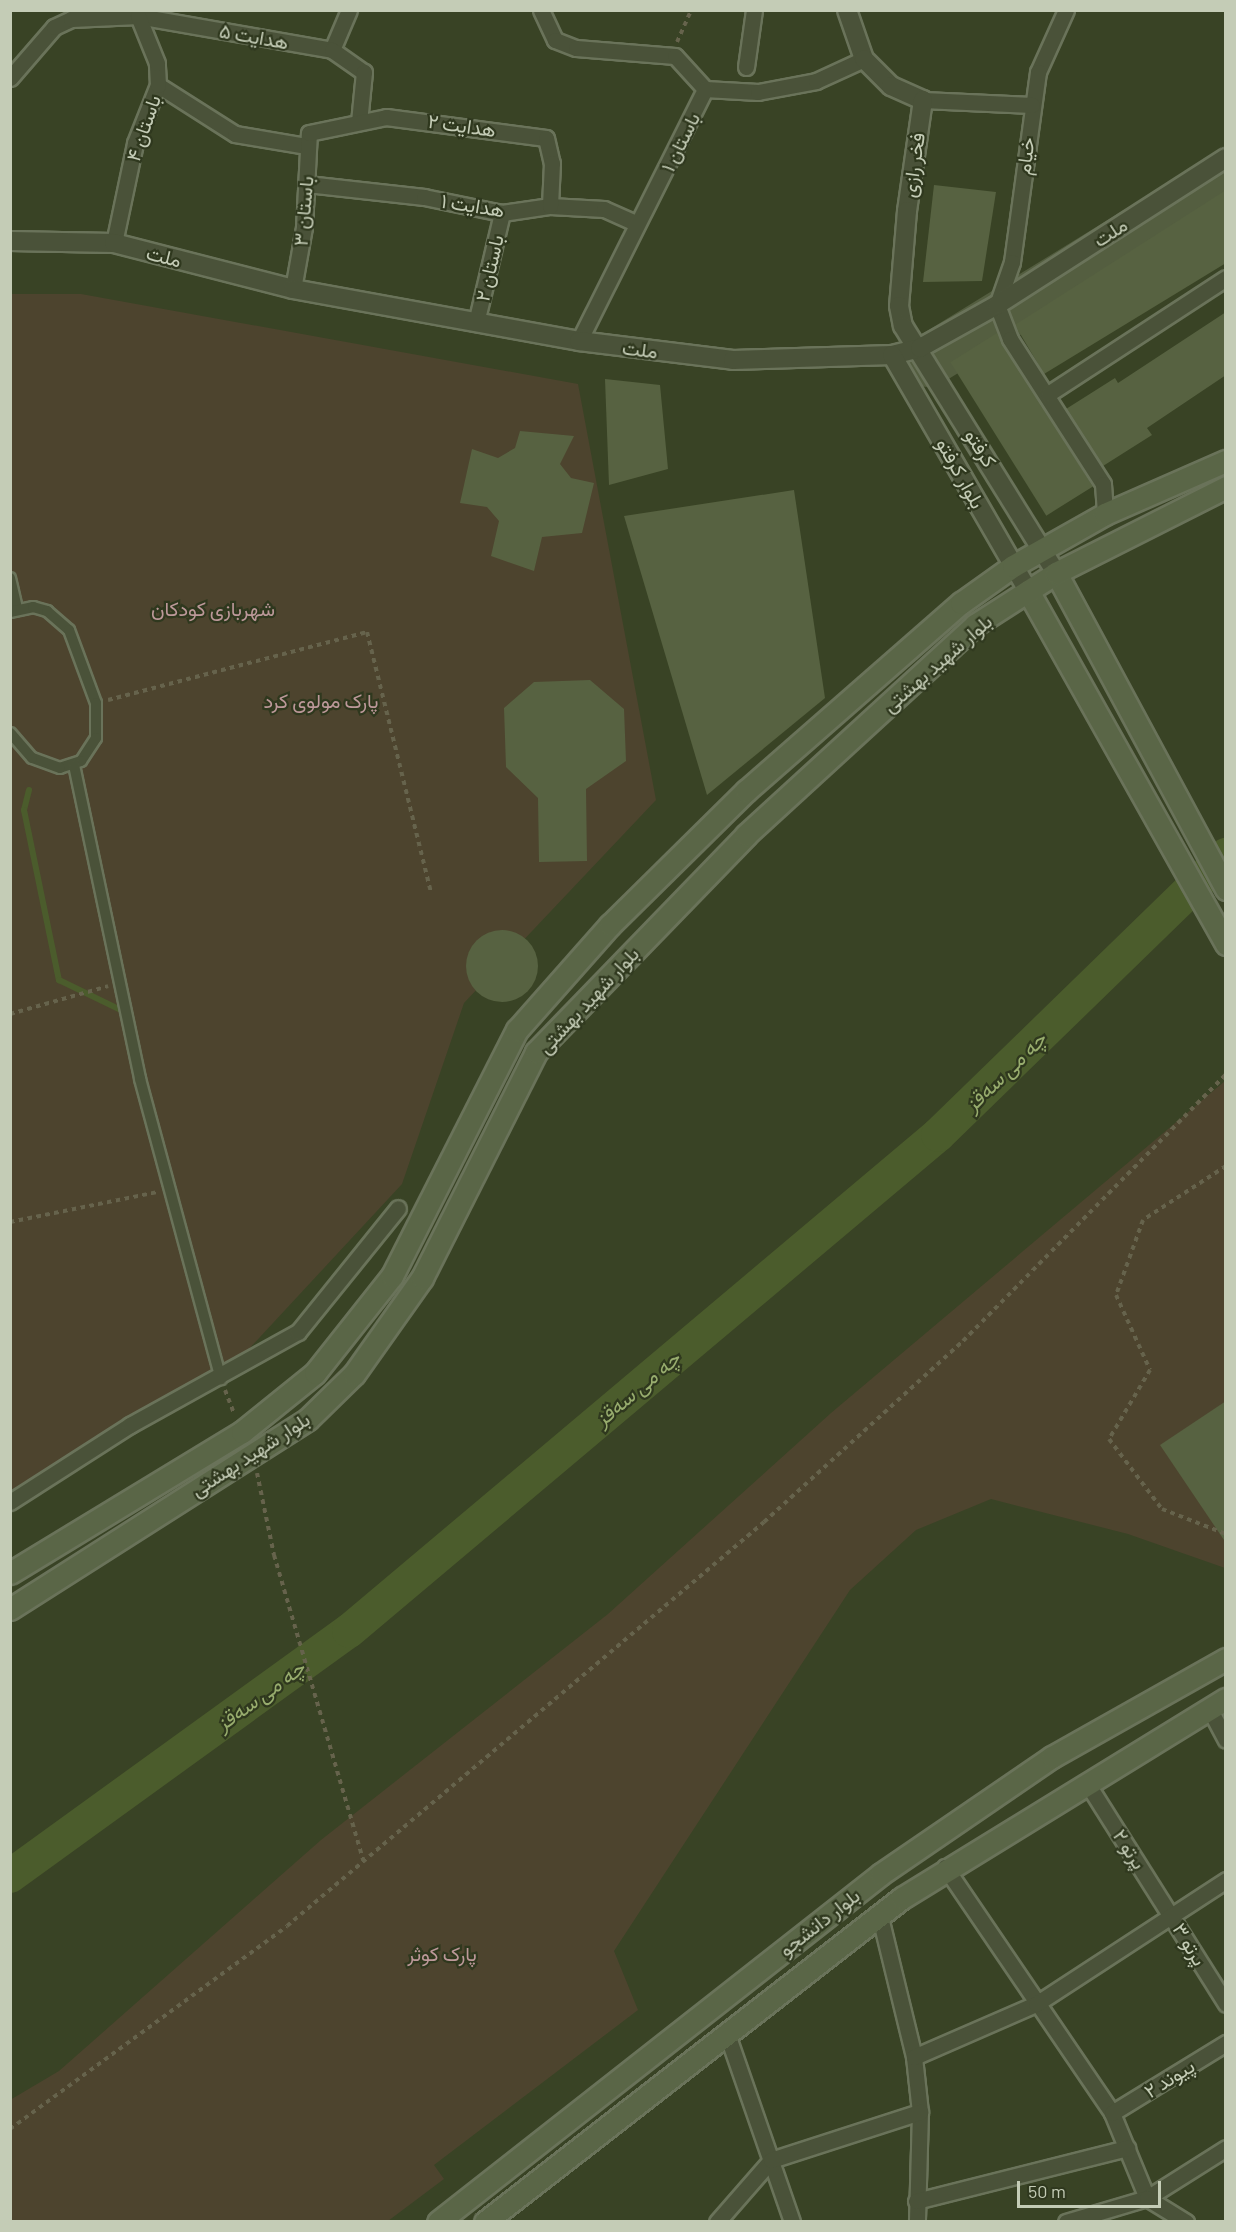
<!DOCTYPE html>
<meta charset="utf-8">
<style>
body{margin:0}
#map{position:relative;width:1236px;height:2232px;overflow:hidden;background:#394325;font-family:Barlow,Vazirmatn,sans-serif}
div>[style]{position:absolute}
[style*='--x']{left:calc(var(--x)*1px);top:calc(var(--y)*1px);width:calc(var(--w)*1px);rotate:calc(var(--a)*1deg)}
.green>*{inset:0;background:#4d442e}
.stream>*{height:6px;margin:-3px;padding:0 3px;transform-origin:3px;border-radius:3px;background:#4b5c2c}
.river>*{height:34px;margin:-17px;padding:0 17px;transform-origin:17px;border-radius:17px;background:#4b5c2c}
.taxiway>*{height:52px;margin:-26px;padding:0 26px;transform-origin:26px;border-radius:26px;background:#545e40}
.building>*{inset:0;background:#576241;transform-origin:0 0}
.round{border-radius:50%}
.path>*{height:4px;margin-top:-2px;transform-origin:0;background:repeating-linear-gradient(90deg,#66634c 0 4.5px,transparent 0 9px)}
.roads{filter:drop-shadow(2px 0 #6a735a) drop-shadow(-2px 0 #6a735a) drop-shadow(0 2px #6a735a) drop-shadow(0 -2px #6a735a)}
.pedestrian>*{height:10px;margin:-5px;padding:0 5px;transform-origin:5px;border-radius:5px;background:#4a5239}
.minor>*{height:15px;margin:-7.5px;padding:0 7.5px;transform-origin:7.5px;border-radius:7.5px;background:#4a5239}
.tertiary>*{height:18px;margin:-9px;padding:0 9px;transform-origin:9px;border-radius:9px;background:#4a5239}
.secondary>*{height:21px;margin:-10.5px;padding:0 10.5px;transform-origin:10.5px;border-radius:10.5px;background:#5a6647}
span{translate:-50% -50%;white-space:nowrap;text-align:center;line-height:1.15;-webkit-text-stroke:4.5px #2f381e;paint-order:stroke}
.street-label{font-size:20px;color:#c4ccb6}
.park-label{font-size:20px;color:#bc9899}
.water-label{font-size:21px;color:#98ad6e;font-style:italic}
.frame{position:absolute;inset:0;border:12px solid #c4ccb6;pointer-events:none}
.scale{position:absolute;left:1017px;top:2181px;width:144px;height:27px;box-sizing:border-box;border:3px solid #c4ccb6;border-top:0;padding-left:8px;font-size:18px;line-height:21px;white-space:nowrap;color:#c4ccb6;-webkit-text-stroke:4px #2f381e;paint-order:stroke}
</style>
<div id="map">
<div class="green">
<i style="clip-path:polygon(11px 294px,81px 294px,578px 384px,656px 800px,464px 1003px,402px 1184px,221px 1379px,11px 1492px)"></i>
<i style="clip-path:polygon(1225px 1081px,1225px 1568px,1128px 1534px,991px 1499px,916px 1530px,850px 1590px,614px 1951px,638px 2010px,434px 2165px,444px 2179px,388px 2221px,11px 2221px,10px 2100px,59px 2071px,321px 1840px,608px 1614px,831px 1413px)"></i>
</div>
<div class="stream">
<i style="--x:29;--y:790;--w:21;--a:104"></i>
<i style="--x:24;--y:810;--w:174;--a:78.4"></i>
<i style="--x:59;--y:980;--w:73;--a:25.9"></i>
</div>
<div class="river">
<i style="--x:10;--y:1876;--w:418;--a:-35.9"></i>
<i style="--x:349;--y:1631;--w:770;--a:-40.1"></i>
<i style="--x:938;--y:1135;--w:402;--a:-44.2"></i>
</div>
<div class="taxiway">
<i style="--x:928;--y:361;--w:350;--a:-31.6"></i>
</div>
<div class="building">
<i style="clip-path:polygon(934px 185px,996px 192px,982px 281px,923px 282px)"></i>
<i style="clip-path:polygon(1226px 190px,1226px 263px,1044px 374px,1015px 325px)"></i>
<i style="clip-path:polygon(1226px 312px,1226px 375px,1147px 428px,1152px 435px,1103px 466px,1066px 409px,1115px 378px,1118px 383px)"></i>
<i style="left:997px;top:333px;width:181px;height:55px;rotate:58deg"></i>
<i style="clip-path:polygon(605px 379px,660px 385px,668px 469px,609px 485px)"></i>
<i style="clip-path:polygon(520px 431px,574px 436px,560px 464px,571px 478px,594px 483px,582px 533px,542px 537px,534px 571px,491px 556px,499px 521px,487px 507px,460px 503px,472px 449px,498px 458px,515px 448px)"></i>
<i style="clip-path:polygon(794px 490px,825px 698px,707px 795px,624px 516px)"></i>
<i style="clip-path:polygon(590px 680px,624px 709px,626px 761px,586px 789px,587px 861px,539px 862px,538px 798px,506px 767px,504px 708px,534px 682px)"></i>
<i class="round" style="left:466px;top:930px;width:72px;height:72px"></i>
<i style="clip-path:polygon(1226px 1401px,1226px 1543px,1160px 1445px)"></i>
</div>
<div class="path">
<i style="--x:677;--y:42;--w:35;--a:-66"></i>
<i style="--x:108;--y:700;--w:268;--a:-14.7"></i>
<i style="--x:367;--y:632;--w:269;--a:76.2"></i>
<i style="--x:10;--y:1014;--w:102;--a:-15.9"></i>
<i style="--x:1226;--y:1166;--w:99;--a:147"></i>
<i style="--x:1143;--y:1220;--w:80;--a:109.8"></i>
<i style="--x:1116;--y:1295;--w:82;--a:65.6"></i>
<i style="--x:1150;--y:1370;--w:80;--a:120.7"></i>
<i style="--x:1109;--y:1439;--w:88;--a:52.9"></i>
<i style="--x:1162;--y:1509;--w:69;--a:21.3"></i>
<i style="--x:10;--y:1222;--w:150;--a:-11.5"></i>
<i style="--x:225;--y:1390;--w:26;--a:69"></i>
<i style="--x:257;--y:1473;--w:84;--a:78.3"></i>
<i style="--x:274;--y:1555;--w:318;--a:73.7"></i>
<i style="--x:10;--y:2129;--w:343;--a:-36.2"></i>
<i style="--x:287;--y:1926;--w:625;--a:-40.26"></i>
<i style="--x:764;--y:1522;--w:269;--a:-42.3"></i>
<i style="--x:963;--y:1341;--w:375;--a:-45.4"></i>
</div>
<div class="roads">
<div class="pedestrian">
<i style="--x:10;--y:578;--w:31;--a:77"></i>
<i style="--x:10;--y:612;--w:24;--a:-12"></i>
<i style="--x:33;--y:607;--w:15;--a:16"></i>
<i style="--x:47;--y:611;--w:29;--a:41"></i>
<i style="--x:69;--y:630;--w:78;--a:69.7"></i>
<i style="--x:96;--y:703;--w:35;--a:90"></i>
<i style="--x:96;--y:738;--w:27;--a:123"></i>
<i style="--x:81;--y:761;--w:22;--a:162"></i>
<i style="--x:60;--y:768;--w:30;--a:-160"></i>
<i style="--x:32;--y:758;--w:33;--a:-131"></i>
<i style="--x:74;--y:765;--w:321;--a:78.1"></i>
<i style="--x:140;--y:1079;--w:311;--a:74.9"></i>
</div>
<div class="minor">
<i style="--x:541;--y:10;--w:33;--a:65"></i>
<i style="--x:555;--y:40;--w:22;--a:21"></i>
<i style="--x:576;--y:48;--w:99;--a:4.6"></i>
<i style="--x:675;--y:56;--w:45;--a:47.7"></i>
<i style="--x:1066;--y:10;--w:68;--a:114.3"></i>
<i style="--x:1038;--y:72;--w:192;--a:97.8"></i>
<i style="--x:1012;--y:262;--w:46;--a:109.2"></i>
<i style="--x:997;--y:305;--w:36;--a:69"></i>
<i style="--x:1010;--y:339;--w:172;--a:57.3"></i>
<i style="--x:1103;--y:484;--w:30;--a:86"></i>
<i style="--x:332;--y:50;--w:43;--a:-67"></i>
<i style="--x:746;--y:67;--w:58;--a:-82"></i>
<i style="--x:10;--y:78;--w:67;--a:-49.2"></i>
<i style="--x:54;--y:27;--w:19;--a:-25"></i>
<i style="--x:71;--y:19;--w:67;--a:-2.6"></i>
<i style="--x:138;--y:16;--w:197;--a:9.9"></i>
<i style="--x:332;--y:50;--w:39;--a:35"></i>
<i style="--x:364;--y:72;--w:50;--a:95.7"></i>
<i style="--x:158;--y:85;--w:91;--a:32.5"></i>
<i style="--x:235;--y:134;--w:73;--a:9.5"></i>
<i style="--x:705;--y:89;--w:53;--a:3.2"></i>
<i style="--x:758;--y:92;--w:59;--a:-10.7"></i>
<i style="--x:816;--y:81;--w:53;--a:-24.6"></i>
<i style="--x:923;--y:100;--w:109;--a:2.6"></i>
<i style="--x:307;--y:184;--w:118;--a:6.3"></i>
<i style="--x:424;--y:197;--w:80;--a:11.6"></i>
<i style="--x:502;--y:213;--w:49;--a:-8.3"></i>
<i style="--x:550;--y:206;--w:54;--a:3.2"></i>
<i style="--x:604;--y:209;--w:36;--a:24"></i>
<i style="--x:114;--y:243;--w:102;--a:-78.1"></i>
<i style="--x:135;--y:143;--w:62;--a:-68.4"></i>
<i style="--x:158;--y:85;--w:22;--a:-93"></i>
<i style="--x:157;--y:63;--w:51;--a:-112"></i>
<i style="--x:293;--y:289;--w:63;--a:-79.9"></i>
<i style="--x:304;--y:227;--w:94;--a:-87"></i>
<i style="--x:309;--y:133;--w:79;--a:-11.7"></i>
<i style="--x:386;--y:117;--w:161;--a:7.5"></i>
<i style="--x:546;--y:138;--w:26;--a:77"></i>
<i style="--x:552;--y:163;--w:43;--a:92.7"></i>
<i style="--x:476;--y:323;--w:113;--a:-76.7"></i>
<i style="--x:579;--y:341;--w:282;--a:-63.4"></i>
<i style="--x:1048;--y:394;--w:212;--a:-33.1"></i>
<i style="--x:10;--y:1502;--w:143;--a:-32.7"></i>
<i style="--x:130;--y:1425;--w:192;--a:-29"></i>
<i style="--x:298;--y:1332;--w:159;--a:-51.1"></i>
<i style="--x:1209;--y:1708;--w:36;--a:62"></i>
<i style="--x:1087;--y:1783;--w:261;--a:57.8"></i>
<i style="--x:945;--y:1867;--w:297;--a:55.8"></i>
<i style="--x:1112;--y:2113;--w:92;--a:67.6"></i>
<i style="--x:1147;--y:2198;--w:93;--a:-32.3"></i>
<i style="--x:880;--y:1917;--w:144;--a:76.3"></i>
<i style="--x:914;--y:2057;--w:55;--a:83.8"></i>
<i style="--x:920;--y:2112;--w:110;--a:91.6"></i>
<i style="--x:726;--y:2031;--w:202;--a:70.9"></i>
<i style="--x:914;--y:2057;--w:133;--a:-23.5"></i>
<i style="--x:1036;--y:2004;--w:227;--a:-33.1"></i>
<i style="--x:1112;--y:2113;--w:134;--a:-31.6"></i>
<i style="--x:916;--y:2201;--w:218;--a:-14.1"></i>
<i style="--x:717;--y:2222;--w:82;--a:-48.9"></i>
<i style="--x:771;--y:2160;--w:157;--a:-17.9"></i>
<i style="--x:1066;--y:2222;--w:84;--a:-16.5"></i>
<i style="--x:1147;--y:2198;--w:46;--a:31.6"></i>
</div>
<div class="tertiary">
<i style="--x:847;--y:10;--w:52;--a:70.9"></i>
<i style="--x:864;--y:59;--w:38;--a:45"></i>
<i style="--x:891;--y:86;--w:35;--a:24"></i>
<i style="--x:923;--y:100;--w:112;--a:98.2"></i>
<i style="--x:907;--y:211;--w:95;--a:94.8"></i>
<i style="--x:899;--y:306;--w:20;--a:79"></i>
<i style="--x:903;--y:326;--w:291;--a:58.2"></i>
<i style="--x:10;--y:241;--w:104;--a:1.1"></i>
<i style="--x:114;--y:243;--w:185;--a:14.4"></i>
<i style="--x:293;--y:289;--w:291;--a:10.3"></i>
<i style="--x:579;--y:341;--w:155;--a:7"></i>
<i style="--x:733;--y:360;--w:159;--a:-1.8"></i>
<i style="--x:892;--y:355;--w:29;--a:-14"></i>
<i style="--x:920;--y:348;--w:88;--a:-29.2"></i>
<i style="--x:997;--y:305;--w:272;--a:-32.7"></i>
<i style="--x:892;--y:355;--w:272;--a:60"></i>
</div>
<div class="secondary">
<i style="--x:1056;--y:573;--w:359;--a:61.7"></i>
<i style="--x:1028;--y:591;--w:405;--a:60.7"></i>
<i style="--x:10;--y:1573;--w:271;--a:-31.3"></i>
<i style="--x:242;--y:1432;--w:94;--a:-38.9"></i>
<i style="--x:315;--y:1373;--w:124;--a:-51.6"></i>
<i style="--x:392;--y:1276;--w:276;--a:-63.1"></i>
<i style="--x:517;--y:1030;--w:140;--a:-48.5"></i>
<i style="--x:610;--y:925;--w:191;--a:-44.6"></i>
<i style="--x:746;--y:791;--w:286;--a:-41.2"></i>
<i style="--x:961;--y:603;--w:64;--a:-35.4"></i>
<i style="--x:1013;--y:566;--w:106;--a:-29.5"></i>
<i style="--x:1105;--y:514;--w:132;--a:-23.7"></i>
<i style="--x:10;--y:1609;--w:353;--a:-32.5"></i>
<i style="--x:308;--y:1419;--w:64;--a:-44.4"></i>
<i style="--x:354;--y:1374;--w:118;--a:-54.7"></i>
<i style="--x:422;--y:1278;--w:253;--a:-63.2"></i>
<i style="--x:536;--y:1052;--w:302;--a:-45.9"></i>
<i style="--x:746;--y:835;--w:311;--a:-42.5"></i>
<i style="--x:975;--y:625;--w:96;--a:-32.7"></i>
<i style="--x:1056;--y:573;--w:191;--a:-26.8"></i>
<i style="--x:438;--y:2222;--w:563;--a:-38.15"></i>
<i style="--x:881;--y:1874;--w:207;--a:-34.4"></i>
<i style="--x:1052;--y:1757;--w:200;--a:-29.4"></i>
<i style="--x:485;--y:2222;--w:528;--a:-37.85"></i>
<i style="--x:902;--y:1898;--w:380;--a:-31.6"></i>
</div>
</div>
<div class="street-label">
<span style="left:254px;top:36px;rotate:10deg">هدایت ۵</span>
<span style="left:462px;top:125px;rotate:8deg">هدایت ۲</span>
<span style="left:143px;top:128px;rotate:-71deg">باستان ۴</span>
<span style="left:680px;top:142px;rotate:-64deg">باستان ۱</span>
<span style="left:1025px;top:156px;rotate:-83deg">خیام</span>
<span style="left:913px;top:165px;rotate:-82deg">فخر رازی</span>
<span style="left:473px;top:205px;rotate:9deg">هدایت ۱</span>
<span style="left:303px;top:211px;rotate:-85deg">باستان ۳</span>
<span style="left:1110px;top:232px;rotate:-33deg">ملت</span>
<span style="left:164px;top:256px;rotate:14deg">ملت</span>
<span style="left:489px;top:268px;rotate:-77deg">باستان ۲</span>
<span style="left:640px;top:349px;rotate:7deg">ملت</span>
<span style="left:981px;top:448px;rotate:58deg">کرفتو</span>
<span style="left:961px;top:473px;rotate:61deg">بلوار کرفتو</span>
<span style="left:937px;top:663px;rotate:-41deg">بلوار شهید بهشتی</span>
<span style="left:588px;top:1000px;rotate:-47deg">بلوار شهید بهشتی</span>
<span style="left:250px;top:1454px;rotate:-33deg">بلوار شهید بهشتی</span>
<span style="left:1130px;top:1849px;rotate:57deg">پرتو ۲</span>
<span style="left:819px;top:1922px;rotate:-38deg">بلوار دانشجو</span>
<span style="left:1190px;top:1944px;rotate:59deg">پرتو ۳</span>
<span style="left:1169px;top:2078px;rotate:-32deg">پیوند ۲</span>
</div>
<div class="park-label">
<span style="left:213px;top:608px">شهربازی کودکان</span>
<span style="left:321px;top:700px">پارک مولوی کرد</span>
<span style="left:442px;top:1953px">پارک کوثر</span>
</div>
<div class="water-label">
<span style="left:1005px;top:1071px;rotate:-44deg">چە می سەقز</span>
<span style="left:637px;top:1388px;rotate:-40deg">چە می سەقز</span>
<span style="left:260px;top:1695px;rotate:-36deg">چە می سەقز</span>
</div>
<div class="frame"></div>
<div class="scale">50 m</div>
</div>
